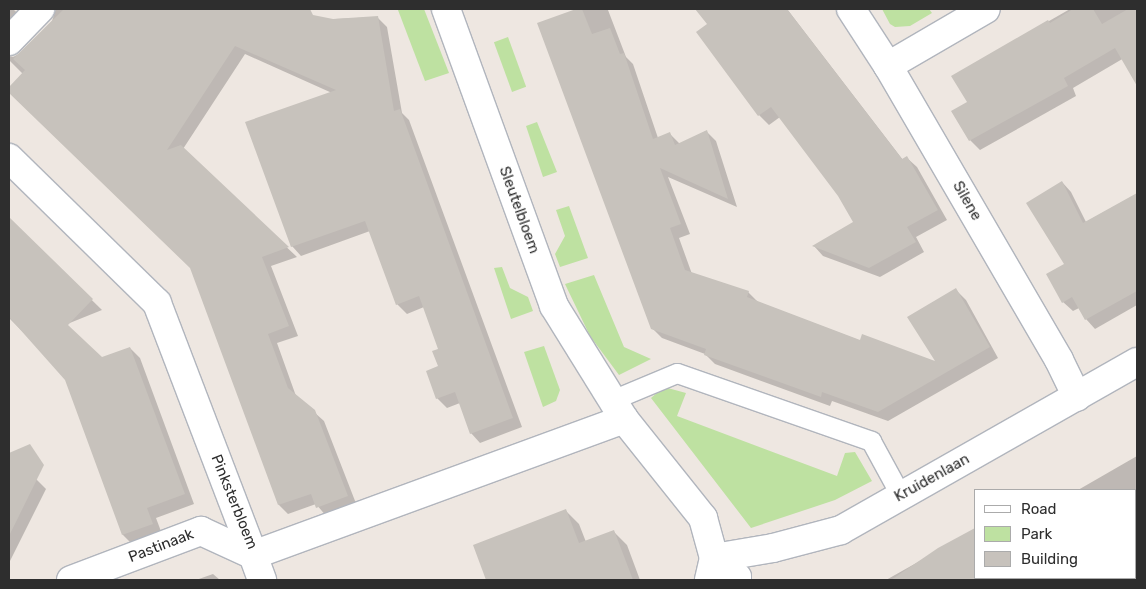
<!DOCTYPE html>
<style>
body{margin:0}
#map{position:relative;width:1146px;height:589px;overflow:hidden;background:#eee7e1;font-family:Rubik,sans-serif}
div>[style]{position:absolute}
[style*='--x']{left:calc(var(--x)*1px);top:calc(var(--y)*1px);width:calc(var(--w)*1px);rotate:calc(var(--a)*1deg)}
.green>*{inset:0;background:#bee1a1;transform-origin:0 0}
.shadow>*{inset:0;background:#0003}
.building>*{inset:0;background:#c7c2bc}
.roads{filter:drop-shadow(1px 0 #b1b5bd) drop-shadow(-1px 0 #b1b5bd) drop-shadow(0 1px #b1b5bd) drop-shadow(0 -1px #b1b5bd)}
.lane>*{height:19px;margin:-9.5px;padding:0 9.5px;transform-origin:9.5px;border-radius:9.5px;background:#fff}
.street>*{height:28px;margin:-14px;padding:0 14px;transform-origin:14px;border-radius:14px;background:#fff}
.secondary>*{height:28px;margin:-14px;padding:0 14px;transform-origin:14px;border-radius:14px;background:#fff}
span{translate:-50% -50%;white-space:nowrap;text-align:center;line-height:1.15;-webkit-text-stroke:4px #fff;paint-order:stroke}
.street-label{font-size:15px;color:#2e2e2e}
.frame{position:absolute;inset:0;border:10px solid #2e2e2e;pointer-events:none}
.legend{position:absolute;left:974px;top:489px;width:162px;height:90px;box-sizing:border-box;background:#fff;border:1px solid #ababab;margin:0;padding:6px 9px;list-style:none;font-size:15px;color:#2e2e2e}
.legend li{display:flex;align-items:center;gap:10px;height:25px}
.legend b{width:25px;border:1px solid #ababab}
</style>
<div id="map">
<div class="green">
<i style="clip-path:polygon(400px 9px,424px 9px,449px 73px,425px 81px,398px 10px)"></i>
<i style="clip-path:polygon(882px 9px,929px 9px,932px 13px,910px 26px,895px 27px,890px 24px)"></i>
<i style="left:508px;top:37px;width:53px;height:15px;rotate:70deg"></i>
<i style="clip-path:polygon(537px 122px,557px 172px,543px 177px,526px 126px)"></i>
<i style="clip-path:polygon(569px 206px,588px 258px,560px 267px,555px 254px,565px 236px,556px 210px)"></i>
<i style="clip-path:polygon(502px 267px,510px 288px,528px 297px,533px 311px,511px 319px,494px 268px)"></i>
<i style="clip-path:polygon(594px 275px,624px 347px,651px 359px,619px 375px,590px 336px,565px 284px)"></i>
<i style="clip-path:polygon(544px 346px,560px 390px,556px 401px,543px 407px,524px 352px)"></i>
<i style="clip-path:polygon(664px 387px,686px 393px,677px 416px,837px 476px,845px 453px,855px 452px,872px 481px,835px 500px,751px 528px,651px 398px)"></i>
</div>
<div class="shadow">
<i style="clip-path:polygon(9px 9px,13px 9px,26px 21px,9px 41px)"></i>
<i style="clip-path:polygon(56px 9px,97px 9px,130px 38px,158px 9px,286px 9px,314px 20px,377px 17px,387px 27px,402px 113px,409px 120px,522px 427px,480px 443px,471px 433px,460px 403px,447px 408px,437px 398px,440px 350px,424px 307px,407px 314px,397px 304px,370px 231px,301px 256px,292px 246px,332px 93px,245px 54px,183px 149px,297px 257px,271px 266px,298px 336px,277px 343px,296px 396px,324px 421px,357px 506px,327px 517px,316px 504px,288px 514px,279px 505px,191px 268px,9px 92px,9px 89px,23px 74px,9px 60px,9px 56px,13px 57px,21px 53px,52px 21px)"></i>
<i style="clip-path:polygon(580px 9px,612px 9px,608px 10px,626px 57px,633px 64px,658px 138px,670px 134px,680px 144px,706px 131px,716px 141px,737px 207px,668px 177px,690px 234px,679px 238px,692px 274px,748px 292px,758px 302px,861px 341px,938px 363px,956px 290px,966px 300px,998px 358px,888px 421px,832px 401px,830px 406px,715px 364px,705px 354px,662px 338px,652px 328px,539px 24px)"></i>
<i style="clip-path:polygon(701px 9px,787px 9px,903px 160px,907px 158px,917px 167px,947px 220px,916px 237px,924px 252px,880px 277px,823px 256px,814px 246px,855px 223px,839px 195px,780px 117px,769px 125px,759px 115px,698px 33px,708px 25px,708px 15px)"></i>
<i style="clip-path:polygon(1070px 9px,1137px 9px,1137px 61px,1131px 65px,1124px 58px,1073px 88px,1076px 96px,980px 150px,970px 140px,968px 102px,953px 76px)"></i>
<i style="clip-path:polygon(1062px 182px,1071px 192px,1086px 222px,1137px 194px,1137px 305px,1095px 329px,1086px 319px,1079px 308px,1073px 311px,1063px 302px,1066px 264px)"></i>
<i style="clip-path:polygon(9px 219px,102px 310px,30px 339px,9px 318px)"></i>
<i style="clip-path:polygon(130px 348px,140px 358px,194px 504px,156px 518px,162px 534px,132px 544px,123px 535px,102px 359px)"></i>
<i style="clip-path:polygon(1137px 456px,1137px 561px,1135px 556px,1135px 490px,1078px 490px)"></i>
<i style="clip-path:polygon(9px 475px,36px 479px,46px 489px,9px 563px)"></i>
<i style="clip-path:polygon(566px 511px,579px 524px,586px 542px,614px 532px,627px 545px,640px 580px,488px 580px,475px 545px)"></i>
<i style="clip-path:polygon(975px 530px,975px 578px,1078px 578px,1074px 580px,886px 580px)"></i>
<i style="clip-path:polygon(213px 574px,220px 580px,196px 580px)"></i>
</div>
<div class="building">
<i style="clip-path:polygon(64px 9px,310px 9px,313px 15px,333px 19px,378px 16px,394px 111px,400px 109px,513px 418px,470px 434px,455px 392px,436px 399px,426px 371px,438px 366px,432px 351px,438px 349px,419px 296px,396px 305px,365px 221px,291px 247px,245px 122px,336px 90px,235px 46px,167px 150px,181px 145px,289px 247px,262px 257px,289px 326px,268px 334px,288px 388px,315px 410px,348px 496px,316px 508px,311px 494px,278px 505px,190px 268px,9px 93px,9px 87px,25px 70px,13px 59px)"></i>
<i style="clip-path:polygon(576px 9px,582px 9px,592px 34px,610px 28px,620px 54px,624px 53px,653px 139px,670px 132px,675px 145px,707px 130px,728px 199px,660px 168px,681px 224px,670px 228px,685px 270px,749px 291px,747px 297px,860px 340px,862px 334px,935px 361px,907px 317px,956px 288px,990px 347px,878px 412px,822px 392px,821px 397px,704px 355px,706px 349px,651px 329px,537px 23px)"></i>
<i style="clip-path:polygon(695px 9px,787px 9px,902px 159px,907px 156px,938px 210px,907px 227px,916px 242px,869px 268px,812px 246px,853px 222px,838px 196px,771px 107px,758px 116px,696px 32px,707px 24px)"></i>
<i style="clip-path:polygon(1073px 9px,1093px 9px,1102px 24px,1128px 9px,1137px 9px,1137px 86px,1115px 48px,1064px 78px,1068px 86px,969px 141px,951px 111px,967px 102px,951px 76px,1048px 20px,1050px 23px)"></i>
<i style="clip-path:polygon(1062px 181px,1083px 223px,1137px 193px,1137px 291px,1085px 320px,1072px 297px,1062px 303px,1046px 274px,1064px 264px,1026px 203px)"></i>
<i style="clip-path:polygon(9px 217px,93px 299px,68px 325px,102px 357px,130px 347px,185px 494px,147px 508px,153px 524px,122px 535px,65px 380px,9px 317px)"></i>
<i style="clip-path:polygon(30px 444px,44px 465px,9px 536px,9px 453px)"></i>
<i style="clip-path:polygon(566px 509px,579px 543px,614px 530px,633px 580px,486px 580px,473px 545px)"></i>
<i style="clip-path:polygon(975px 528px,975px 580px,891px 580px,938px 548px)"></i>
</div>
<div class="roads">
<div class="lane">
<i style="--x:612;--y:400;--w:70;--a:-22.6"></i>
<i style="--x:677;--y:373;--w:206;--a:19.3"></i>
<i style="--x:871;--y:441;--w:63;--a:61.4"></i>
</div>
<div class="street">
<i style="--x:851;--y:9;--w:68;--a:57"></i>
<i style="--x:888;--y:66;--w:340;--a:59.8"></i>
<i style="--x:1059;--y:360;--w:41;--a:64.1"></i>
<i style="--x:9;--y:41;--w:45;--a:-45.9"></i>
<i style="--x:888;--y:66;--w:113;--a:-30.2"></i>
<i style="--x:9;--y:158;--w:207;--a:44.4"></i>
<i style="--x:157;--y:303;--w:270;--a:69.1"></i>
<i style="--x:253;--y:555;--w:395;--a:-20.1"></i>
<i style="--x:71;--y:580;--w:139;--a:-20.7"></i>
<i style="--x:201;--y:531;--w:57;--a:24.8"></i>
<i style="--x:253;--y:555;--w:27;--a:70"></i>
</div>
<div class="secondary">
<i style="--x:446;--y:9;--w:316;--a:70"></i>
<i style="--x:554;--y:306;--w:133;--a:58.2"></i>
<i style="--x:624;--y:419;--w:127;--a:51.4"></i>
<i style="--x:703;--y:518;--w:41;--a:74.6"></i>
<i style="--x:714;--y:558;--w:23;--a:103"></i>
<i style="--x:714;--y:558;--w:60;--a:-9.6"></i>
<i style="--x:773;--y:548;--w:70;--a:-14.8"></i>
<i style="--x:841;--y:530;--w:340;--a:-29.6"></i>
<i style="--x:714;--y:558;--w:30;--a:40"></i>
<i style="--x:737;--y:577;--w:3;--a:90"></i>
</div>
</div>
<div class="street-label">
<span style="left:967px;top:201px;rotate:60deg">Silene</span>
<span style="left:519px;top:210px;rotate:70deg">Sleutelbloem</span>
<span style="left:932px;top:478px;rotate:-29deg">Kruidenlaan</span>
<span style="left:234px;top:502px;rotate:68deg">Pinksterbloem</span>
<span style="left:161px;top:546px;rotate:-21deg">Pastinaak</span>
</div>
<div class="frame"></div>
<ul class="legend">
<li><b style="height:6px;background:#fff"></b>Road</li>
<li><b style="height:14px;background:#bee1a1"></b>Park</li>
<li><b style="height:14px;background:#c7c2bc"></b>Building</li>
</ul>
</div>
